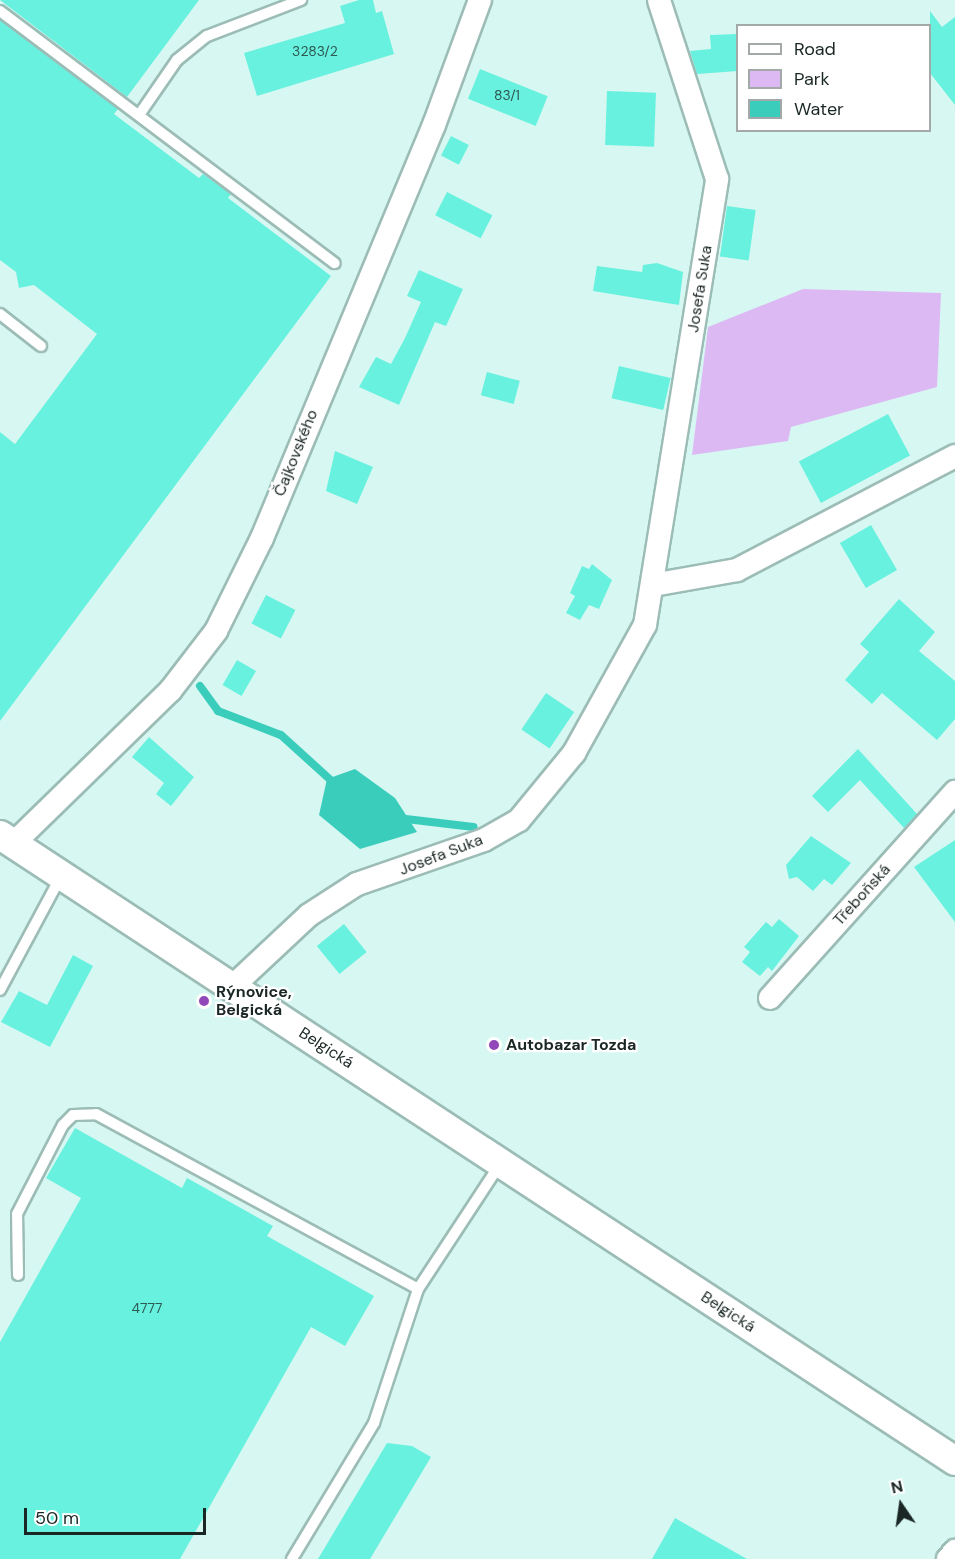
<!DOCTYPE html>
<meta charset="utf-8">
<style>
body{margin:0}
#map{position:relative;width:955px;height:1559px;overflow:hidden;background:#d7f8f2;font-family:"DM Sans",sans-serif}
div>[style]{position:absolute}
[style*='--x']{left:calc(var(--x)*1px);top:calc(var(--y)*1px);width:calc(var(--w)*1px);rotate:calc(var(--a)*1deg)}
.green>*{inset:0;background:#ddb9f4}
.water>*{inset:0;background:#3bcdbc}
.stream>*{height:8px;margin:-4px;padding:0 4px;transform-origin:4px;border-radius:4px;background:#3bcdbc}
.building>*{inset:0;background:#68f1df;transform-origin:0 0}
.roads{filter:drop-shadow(2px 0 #9cbcb6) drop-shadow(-2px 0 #9cbcb6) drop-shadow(0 2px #9cbcb6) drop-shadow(0 -2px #9cbcb6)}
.service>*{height:10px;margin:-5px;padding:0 5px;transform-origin:5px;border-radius:5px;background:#fff}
.minor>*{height:22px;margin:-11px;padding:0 11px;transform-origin:11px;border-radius:11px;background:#fff}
.tertiary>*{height:28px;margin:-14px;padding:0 14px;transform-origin:14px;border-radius:14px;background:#fff}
.dots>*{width:16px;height:16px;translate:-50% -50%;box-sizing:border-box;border:3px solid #fff;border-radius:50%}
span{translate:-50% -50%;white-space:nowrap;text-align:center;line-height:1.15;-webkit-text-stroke:4.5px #fff;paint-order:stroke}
.number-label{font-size:14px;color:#2e5a54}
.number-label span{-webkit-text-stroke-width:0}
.street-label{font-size:16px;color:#1a2725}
.poi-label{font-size:16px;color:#1a2725;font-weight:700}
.left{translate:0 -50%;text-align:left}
.legend{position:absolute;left:736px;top:24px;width:195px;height:108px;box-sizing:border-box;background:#fff;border:2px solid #a3a9a8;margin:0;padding:8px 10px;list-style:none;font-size:18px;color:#1a2725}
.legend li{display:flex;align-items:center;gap:12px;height:30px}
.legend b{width:30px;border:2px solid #a3a9a8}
.north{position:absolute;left:871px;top:1475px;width:60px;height:60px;-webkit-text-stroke:4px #fff;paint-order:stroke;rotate:347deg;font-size:16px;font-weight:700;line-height:24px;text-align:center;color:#1a2725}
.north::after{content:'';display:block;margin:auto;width:21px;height:27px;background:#1a2725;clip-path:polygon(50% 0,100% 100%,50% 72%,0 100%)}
.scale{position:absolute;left:24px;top:1508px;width:182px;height:27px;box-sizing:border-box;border:3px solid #1a2725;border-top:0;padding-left:8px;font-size:18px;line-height:21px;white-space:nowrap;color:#1a2725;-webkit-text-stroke:4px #fff;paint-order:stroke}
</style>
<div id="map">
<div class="green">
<i style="clip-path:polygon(803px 289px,941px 293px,937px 387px,791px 427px,788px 441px,692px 455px,708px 327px)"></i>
</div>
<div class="water">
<i style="clip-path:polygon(355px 769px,395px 798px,417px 832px,360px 849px,319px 815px,327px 779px)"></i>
</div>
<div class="stream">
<i style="--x:200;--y:686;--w:31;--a:54"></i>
<i style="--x:218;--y:711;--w:67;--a:20.9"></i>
<i style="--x:281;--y:735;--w:72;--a:42.2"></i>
<i style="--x:406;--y:819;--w:68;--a:6.7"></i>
</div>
<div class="building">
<i style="clip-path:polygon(0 0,199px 0,127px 97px)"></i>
<i style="clip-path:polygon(359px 0,373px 0,376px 13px,382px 11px,394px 54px,257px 96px,244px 53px,345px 23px,340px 6px)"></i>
<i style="clip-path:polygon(930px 11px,942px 27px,955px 17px,955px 105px,930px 73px)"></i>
<i style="clip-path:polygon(0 20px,118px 109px,114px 114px,199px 178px,203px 174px,231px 194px,228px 198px,331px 276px,0 721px,0 432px,15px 444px,97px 334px,34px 285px,19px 288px,16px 272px,0 260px)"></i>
<i style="clip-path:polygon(738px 34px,738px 71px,697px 74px,690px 51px,711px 49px,710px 35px)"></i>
<i style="left:480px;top:69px;width:73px;height:32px;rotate:22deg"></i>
<i style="left:607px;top:91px;width:49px;height:54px;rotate:2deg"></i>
<i style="left:451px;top:136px;width:20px;height:22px;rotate:27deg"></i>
<i style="left:447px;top:192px;width:51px;height:26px;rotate:27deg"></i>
<i style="left:727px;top:206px;width:29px;height:51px;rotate:8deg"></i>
<i style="clip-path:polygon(657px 263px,683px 272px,679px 305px,593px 291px,597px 266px,642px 272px,643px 265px)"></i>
<i style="clip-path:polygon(419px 270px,463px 289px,446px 326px,435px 322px,399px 405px,359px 387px,376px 357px,391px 364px,405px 338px,421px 302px,407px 296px)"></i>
<i style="left:619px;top:366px;width:53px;height:33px;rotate:13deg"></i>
<i style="left:487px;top:372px;width:34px;height:24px;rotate:15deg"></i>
<i style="left:888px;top:414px;width:47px;height:101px;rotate:62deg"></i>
<i style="clip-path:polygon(335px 451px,373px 467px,357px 504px,326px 491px)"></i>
<i style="left:871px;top:525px;width:52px;height:36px;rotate:60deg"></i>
<i style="clip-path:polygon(592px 564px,612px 580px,599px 609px,589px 605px,580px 620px,566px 613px,575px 596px,570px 593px,582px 566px,589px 569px)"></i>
<i style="left:266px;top:595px;width:33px;height:32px;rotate:27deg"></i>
<i style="clip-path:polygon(899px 599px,935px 632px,919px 651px,955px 681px,955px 719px,937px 740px,882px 693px,872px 704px,845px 680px,869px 652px,860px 644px)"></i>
<i style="left:237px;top:660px;width:22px;height:29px;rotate:30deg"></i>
<i style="left:546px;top:693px;width:34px;height:44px;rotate:34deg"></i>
<i style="clip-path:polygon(149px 737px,194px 777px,171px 806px,156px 794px,164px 783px,132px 757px)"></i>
<i style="clip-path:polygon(858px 749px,917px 814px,904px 828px,860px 780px,828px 812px,812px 796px)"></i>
<i style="clip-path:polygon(811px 836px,851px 863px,832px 885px,824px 879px,813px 891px,797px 877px,789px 879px,786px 865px)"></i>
<i style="clip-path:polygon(955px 840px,955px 922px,914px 867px)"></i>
<i style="clip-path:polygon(779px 919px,799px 936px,772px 971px,768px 967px,760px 976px,742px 962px,750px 952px,744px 947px,766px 922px,772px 927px)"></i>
<i style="left:344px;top:924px;width:36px;height:35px;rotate:51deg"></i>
<i style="clip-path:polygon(73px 955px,93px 966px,50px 1047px,1px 1022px,19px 991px,47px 1005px)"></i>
<i style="clip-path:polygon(75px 1128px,182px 1188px,187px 1178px,273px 1226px,267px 1236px,374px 1296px,345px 1346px,311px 1327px,180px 1559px,0 1559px,0 1342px,81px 1198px,46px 1178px)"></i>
<i style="clip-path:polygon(387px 1443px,412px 1446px,431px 1457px,370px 1559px,318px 1559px)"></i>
<i style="clip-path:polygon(675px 1518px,708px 1537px,747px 1559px,652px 1559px)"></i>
</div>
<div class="roads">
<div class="service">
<i style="--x:0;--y:11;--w:419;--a:37"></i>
<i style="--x:139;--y:115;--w:67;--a:-55.4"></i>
<i style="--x:177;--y:60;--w:38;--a:-39"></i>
<i style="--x:207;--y:36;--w:101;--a:-21"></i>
<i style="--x:0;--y:314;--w:52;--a:38"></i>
<i style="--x:0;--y:990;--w:129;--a:-61.8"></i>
<i style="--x:18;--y:1275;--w:61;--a:-90.9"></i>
<i style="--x:17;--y:1214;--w:100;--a:-62.7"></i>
<i style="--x:63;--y:1125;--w:14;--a:-45"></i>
<i style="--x:73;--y:1115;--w:23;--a:-2"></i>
<i style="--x:96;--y:1114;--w:366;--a:28.5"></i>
<i style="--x:292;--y:1559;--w:159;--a:-58.9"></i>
<i style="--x:374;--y:1423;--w:141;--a:-71.8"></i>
<i style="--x:418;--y:1289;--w:149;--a:-56.7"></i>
</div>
<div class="minor">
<i style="--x:653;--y:585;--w:85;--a:-10.1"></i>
<i style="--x:737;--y:570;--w:246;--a:-27.6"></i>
<i style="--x:14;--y:843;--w:218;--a:-44.3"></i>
<i style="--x:170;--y:691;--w:76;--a:-52.5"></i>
<i style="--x:216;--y:631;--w:104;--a:-63.7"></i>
<i style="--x:262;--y:538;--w:447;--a:-67.4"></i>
<i style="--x:434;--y:125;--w:133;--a:-69.8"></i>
<i style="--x:232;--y:987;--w:105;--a:-43.1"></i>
<i style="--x:309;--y:915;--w:57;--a:-32.9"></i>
<i style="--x:357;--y:884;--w:134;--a:-19.1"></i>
<i style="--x:484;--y:840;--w:40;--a:-29.7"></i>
<i style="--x:519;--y:820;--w:87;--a:-50.6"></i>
<i style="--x:574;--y:753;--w:146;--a:-61"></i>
<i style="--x:645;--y:625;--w:452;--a:-80.8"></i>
<i style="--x:717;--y:179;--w:188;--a:-108"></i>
<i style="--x:770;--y:998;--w:277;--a:-48.1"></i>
<i style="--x:948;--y:1559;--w:11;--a:-49"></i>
</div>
<div class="tertiary">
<i style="--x:0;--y:835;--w:1142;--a:33.24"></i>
</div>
</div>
<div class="dots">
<i style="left:204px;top:1001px;background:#9247b9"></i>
<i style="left:494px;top:1045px;background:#9247b9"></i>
</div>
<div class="number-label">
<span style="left:315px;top:51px">3283/2</span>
<span style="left:507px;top:95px">83/1</span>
<span style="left:147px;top:1308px">4777</span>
</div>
<div class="street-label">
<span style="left:700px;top:289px;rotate:-81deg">Josefa Suka</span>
<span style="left:296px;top:453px;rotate:-68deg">Čajkovského</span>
<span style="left:441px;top:855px;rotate:-21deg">Josefa Suka</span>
<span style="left:862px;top:895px;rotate:-48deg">Třeboňská</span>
<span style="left:326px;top:1048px;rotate:33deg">Belgická</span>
<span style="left:728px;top:1312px;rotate:33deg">Belgická</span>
</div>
<div class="poi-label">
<span class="left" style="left:216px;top:1001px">Rýnovice,<br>Belgická</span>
<span class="left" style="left:506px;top:1045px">Autobazar Tozda</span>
</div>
<ul class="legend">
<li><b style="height:8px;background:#fff"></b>Road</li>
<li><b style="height:16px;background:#ddb9f4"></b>Park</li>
<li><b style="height:16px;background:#3bcdbc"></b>Water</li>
</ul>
<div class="north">N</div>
<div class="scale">50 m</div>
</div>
